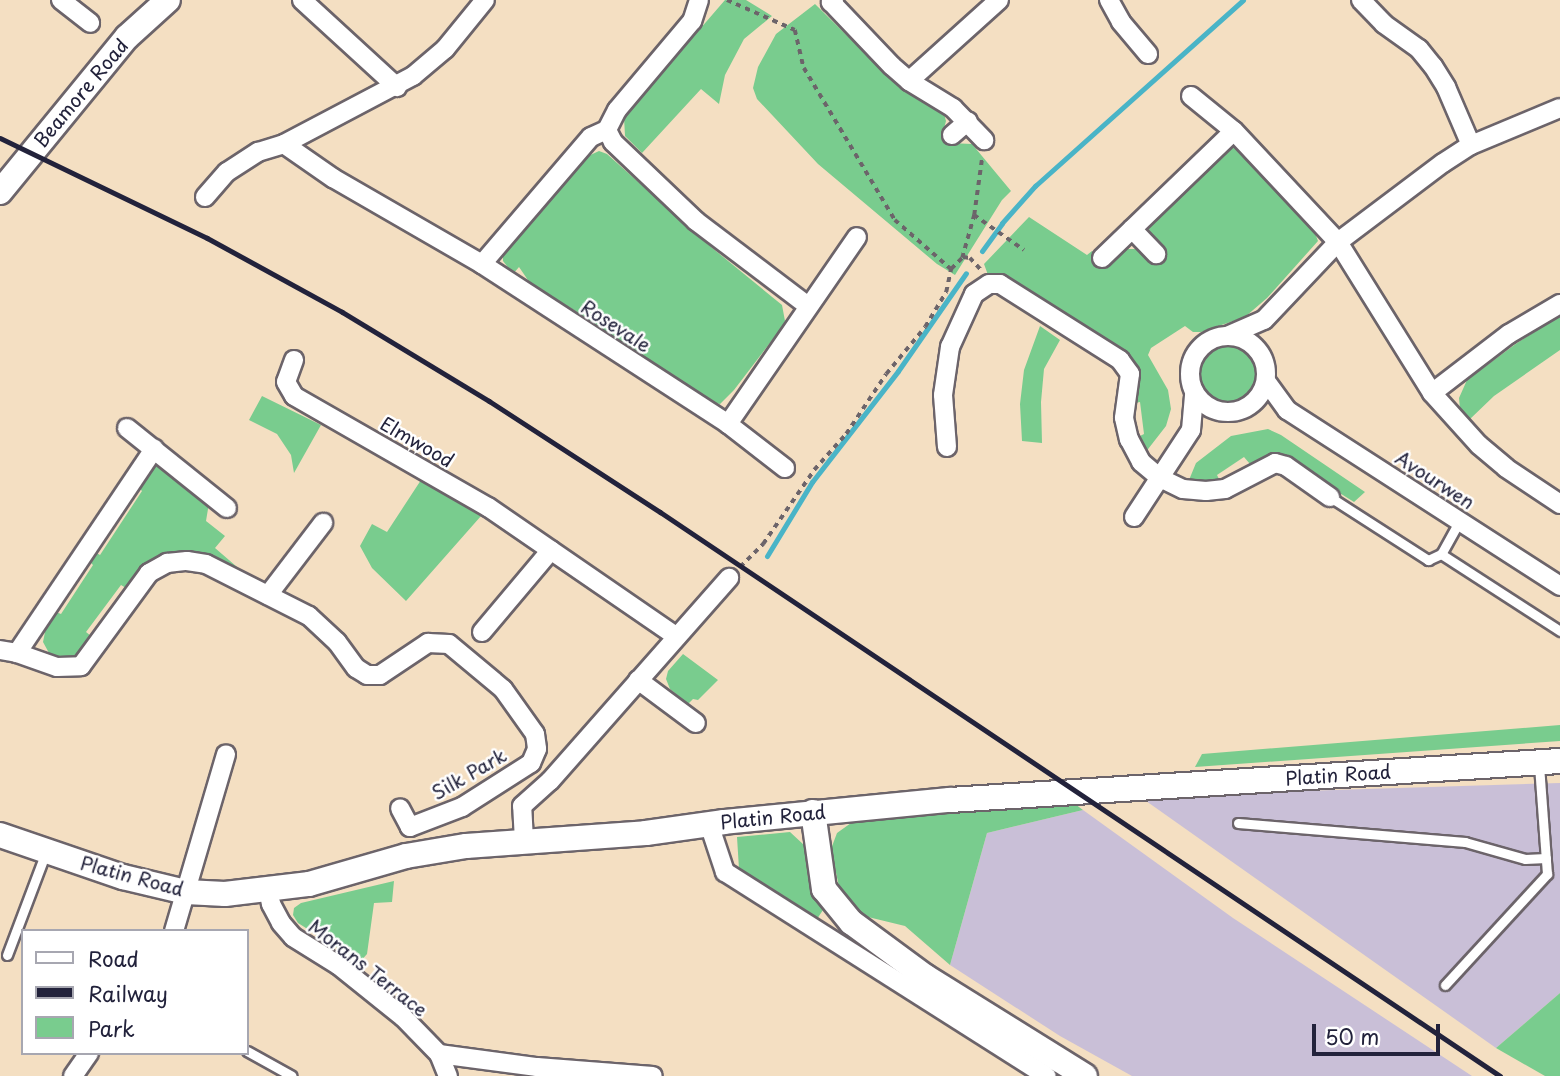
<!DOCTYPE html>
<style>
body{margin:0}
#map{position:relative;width:1560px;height:1076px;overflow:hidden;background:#f4dfc2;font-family:"Playpen Sans",sans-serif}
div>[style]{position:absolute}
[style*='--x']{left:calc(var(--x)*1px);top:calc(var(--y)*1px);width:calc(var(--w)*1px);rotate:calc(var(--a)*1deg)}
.industrial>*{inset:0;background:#c9bfd7}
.green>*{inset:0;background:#79cc8e}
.round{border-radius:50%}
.stream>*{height:5px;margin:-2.5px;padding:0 2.5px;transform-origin:2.5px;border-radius:2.5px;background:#49b4c7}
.path>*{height:3.5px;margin-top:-1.75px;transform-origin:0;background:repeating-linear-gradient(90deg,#6c646a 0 5px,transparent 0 10px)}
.roads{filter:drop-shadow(2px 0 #6c646a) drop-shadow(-2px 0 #6c646a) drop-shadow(0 2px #6c646a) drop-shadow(0 -2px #6c646a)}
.lane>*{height:9px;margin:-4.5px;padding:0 4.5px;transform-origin:4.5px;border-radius:4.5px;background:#fff}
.street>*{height:18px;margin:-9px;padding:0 9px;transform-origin:9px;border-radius:9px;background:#fff}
.street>.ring{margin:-9px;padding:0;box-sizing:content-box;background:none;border:18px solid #fff;border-radius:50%}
.secondary>*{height:24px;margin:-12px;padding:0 12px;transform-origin:12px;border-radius:12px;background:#fff}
.rail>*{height:5px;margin:-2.5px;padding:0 2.5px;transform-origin:2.5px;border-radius:2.5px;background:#22223b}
span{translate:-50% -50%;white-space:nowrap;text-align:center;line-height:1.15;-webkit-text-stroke:5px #fff;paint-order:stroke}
.street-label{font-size:19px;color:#22223b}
.legend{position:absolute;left:21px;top:929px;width:228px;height:126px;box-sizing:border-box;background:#fff;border:2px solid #a7a7b1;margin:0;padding:9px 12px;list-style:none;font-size:21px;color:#22223b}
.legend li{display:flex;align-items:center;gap:14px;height:35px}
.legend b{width:35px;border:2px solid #a7a7b1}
.scale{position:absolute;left:1312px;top:1024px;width:128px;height:32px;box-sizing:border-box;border:4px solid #22223b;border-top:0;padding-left:9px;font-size:21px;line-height:24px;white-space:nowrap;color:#22223b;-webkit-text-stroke:5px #fff;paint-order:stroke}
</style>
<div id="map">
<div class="industrial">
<i style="clip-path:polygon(1560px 783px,1560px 993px,1496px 1048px,1139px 796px)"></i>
<i style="clip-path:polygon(1083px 810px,1233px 918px,1472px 1076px,1132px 1076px,1060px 1036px,950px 965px,987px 833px)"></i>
</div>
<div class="green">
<i style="clip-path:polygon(725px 0,746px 0,772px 16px,744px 39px,725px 75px,719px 104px,701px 89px,642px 153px,625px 136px,624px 117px)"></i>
<i style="clip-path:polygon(815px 4px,896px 84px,944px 114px,946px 121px,942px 136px,950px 143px,972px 144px,1011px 191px,1002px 200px,955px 275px,937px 264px,818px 164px,757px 99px,753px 88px,758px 67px,776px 34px)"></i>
<i style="clip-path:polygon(1232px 147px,1244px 150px,1313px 228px,1318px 241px,1267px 298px,1245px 317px,1201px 332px,1193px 332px,1185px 326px,1151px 348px,1148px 355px,1168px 390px,1171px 409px,1166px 426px,1145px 453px,1136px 438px,1144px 434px,1140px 402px,1135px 403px,1137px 389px,1131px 362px,1009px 279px,988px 275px,984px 264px,1029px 217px,1087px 255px,1092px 251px,1105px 264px,1124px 249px,1138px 249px,1153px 260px,1162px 250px,1149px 230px,1150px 221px,1221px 152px)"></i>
<i style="clip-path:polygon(599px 151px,607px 154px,711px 247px,782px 305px,785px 321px,782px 327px,734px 390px,720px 404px,702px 400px,574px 310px,532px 286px,519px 267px,513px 274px,503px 261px,503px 252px,584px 158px)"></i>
<i style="clip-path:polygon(1560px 316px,1560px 350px,1494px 396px,1469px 420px,1460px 409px,1459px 398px,1467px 380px,1517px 343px)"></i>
<i style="clip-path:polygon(1040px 326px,1060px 340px,1044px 369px,1041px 402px,1042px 443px,1022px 441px,1020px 404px,1024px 370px)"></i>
<i class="round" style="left:1197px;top:345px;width:60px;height:60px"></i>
<i style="clip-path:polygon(262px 396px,321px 425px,294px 473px,291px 455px,277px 434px,249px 420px)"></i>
<i style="clip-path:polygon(1268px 429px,1281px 435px,1365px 492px,1354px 502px,1282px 457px,1267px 456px,1250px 464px,1244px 457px,1217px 475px,1220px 481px,1189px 480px,1196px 463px,1231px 436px)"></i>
<i style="clip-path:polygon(160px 464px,209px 503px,206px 521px,225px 536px,215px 548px,251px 579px,209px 558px,183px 553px,164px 554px,140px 569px,126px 588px,121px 585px,86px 632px,91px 636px,76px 657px,57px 659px,49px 653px,43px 642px,46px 627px,56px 612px,61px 614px,93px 565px,89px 561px,95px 552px,100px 555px,142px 491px,138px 487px,151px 468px)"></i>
<i style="clip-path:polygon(421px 480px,481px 516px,406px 601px,372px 568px,360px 546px,372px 524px,387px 532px)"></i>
<i style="clip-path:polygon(683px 654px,718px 680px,698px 700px,693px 699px,688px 704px,670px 689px,666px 679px,668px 671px)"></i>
<i style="clip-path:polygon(1560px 725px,1560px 741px,1195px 767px,1202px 754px)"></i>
<i style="clip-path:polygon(1071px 801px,1083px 810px,987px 833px,950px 965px,905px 926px,868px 917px,841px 896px,831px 849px,837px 833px,851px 823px)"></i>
<i style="clip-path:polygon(790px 832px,804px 845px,808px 877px,823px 910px,817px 919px,739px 869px,737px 837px)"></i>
<i style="clip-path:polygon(394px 881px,392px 902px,374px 903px,367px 954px,360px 962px,298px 923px,293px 915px,294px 908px,301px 903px)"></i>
<i style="clip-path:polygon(1560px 993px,1560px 1076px,1545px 1076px,1496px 1048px)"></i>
</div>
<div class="stream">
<i style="--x:982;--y:251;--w:34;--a:-54"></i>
<i style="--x:1002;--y:223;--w:50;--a:-48.3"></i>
<i style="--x:1035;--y:186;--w:279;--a:-41.8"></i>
<i style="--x:767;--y:556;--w:87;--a:-58.7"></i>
<i style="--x:812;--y:482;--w:140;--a:-52.2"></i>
<i style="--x:898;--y:371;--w:119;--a:-55.2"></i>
</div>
<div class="path">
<i style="--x:727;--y:0;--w:74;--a:23.8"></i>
<i style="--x:795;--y:30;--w:39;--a:77"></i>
<i style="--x:804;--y:68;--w:177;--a:59.1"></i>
<i style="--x:895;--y:220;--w:74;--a:41.2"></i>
<i style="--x:974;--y:215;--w:61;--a:35"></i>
<i style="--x:962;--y:258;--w:45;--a:-74.4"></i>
<i style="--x:974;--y:215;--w:59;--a:-82.1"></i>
<i style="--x:740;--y:567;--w:33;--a:-45"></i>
<i style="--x:763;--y:544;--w:90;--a:-55.4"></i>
<i style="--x:814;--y:470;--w:48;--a:-48.4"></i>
<i style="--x:846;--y:434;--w:72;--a:-56.3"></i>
<i style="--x:886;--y:374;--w:61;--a:-50.3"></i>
<i style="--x:925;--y:327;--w:41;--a:-59"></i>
<i style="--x:946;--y:292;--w:24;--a:-78"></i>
<i style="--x:951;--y:269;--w:17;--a:-45"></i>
<i style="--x:963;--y:257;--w:7;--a:8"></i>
<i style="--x:970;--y:258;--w:16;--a:47"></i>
</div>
<div class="roads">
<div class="lane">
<i style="--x:1330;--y:497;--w:117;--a:32.7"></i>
<i style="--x:1428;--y:560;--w:14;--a:-25"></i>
<i style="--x:1460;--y:520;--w:39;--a:119"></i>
<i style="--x:1441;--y:554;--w:142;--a:32.9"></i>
<i style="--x:1238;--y:823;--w:228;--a:4.8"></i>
<i style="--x:1465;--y:842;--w:62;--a:15.8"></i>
<i style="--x:1525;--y:859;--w:21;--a:-3"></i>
<i style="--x:7;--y:955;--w:110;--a:-69.3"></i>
<i style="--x:1445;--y:985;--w:151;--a:-47.4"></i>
<i style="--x:1547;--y:874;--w:110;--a:-94.2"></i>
<i style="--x:247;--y:1051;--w:51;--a:29.1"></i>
</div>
<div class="street">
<i style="--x:61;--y:0;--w:37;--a:38"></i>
<i style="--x:302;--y:0;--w:129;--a:42.5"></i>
<i style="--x:699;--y:0;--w:22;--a:108"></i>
<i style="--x:692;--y:21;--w:116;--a:130.1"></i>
<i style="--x:617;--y:110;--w:22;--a:117"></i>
<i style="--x:607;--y:130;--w:13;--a:63"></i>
<i style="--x:613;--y:142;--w:115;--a:43.6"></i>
<i style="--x:696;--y:221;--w:141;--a:37.2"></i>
<i style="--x:834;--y:0;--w:4;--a:146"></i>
<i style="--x:831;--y:2;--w:88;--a:46.4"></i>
<i style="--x:892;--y:66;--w:23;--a:41"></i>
<i style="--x:909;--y:81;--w:52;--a:31.5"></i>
<i style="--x:953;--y:108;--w:45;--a:45.9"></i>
<i style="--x:1109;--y:0;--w:25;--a:61"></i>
<i style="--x:1121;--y:22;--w:42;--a:49.8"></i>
<i style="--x:1361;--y:0;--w:33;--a:46"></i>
<i style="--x:1384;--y:24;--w:43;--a:35.5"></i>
<i style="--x:1419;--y:49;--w:22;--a:51"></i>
<i style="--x:1433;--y:66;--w:25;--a:58"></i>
<i style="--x:1446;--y:87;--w:63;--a:66.7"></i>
<i style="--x:909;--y:81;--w:121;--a:-42"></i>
<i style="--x:1191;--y:96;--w:55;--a:39.1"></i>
<i style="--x:1234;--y:131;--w:152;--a:46.9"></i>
<i style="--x:1338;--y:242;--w:178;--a:58.1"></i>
<i style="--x:1432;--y:393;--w:97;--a:-37.5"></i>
<i style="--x:1509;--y:334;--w:59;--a:-30.5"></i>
<i style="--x:952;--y:135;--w:21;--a:-41"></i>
<i style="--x:284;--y:144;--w:146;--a:-27.8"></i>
<i style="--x:413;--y:76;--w:42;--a:-40.2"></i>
<i style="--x:445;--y:49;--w:63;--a:-50.8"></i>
<i style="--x:205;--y:197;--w:33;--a:-49"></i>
<i style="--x:227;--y:172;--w:37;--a:-33"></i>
<i style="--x:258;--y:152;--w:27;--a:-17"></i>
<i style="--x:284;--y:144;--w:60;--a:34.8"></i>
<i style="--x:333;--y:178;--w:172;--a:30"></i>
<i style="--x:482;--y:264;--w:167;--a:-49.4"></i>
<i style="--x:591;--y:137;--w:17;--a:-24"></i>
<i style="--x:1132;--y:229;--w:35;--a:46"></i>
<i style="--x:1102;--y:258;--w:183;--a:-43.9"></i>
<i style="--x:482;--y:264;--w:293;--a:33"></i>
<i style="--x:728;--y:424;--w:72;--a:37.7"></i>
<i class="ring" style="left:1190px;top:336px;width:58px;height:58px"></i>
<i style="--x:1227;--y:336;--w:40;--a:-23.4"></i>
<i style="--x:1264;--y:320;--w:108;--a:-46.5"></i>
<i style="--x:1338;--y:242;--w:131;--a:-37"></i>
<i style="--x:1443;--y:163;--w:33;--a:-33"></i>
<i style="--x:1471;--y:145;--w:96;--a:-22.6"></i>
<i style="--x:294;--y:360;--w:23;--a:110"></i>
<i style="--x:286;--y:382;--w:16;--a:60"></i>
<i style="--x:294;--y:396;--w:224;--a:29.8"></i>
<i style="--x:488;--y:507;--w:228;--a:34.5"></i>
<i style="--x:1266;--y:381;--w:36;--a:54"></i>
<i style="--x:1287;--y:410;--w:325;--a:32.8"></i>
<i style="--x:1432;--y:393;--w:70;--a:47.9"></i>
<i style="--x:1479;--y:445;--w:35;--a:40"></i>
<i style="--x:1506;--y:468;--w:65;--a:33.7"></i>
<i style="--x:728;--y:424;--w:227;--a:-55.4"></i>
<i style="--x:127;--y:428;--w:128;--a:38.7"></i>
<i style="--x:947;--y:447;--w:52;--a:-94.4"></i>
<i style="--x:943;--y:395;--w:49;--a:-81.7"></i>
<i style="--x:950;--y:347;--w:58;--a:-65.6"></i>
<i style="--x:974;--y:294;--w:18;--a:-34"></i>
<i style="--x:989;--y:284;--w:11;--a:0"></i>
<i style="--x:1000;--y:284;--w:142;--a:32.3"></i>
<i style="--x:1120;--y:360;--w:17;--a:54"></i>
<i style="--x:1130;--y:374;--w:44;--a:97.8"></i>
<i style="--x:1124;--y:418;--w:22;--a:77"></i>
<i style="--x:1129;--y:439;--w:26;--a:62"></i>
<i style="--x:1141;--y:462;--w:25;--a:40"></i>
<i style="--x:1160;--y:478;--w:25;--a:26"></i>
<i style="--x:1183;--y:489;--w:23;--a:5"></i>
<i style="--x:1206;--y:491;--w:19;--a:-6"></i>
<i style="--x:1225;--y:489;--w:56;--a:-27.5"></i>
<i style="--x:1275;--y:463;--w:11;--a:15"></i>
<i style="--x:1286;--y:466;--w:54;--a:35.2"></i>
<i style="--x:1134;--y:517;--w:104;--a:-56.8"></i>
<i style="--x:1191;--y:430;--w:38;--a:-85"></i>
<i style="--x:268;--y:595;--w:91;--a:-52.6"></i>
<i style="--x:482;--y:632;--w:107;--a:-49.9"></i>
<i style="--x:0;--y:650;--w:17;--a:10"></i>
<i style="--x:17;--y:653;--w:42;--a:19.3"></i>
<i style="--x:57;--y:667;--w:24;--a:-2"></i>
<i style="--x:81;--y:666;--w:115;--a:-53.8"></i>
<i style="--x:149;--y:573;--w:21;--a:-29"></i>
<i style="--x:167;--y:563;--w:20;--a:-6"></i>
<i style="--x:187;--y:561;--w:19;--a:9"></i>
<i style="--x:206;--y:564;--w:115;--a:26.8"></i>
<i style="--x:309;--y:616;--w:38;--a:43"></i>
<i style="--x:337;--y:642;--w:32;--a:54"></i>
<i style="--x:356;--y:668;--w:13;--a:32"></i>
<i style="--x:367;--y:675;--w:13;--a:0"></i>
<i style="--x:380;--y:675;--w:58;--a:-33.7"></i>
<i style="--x:428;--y:643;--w:21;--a:3"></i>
<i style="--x:449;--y:644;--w:70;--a:39.8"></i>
<i style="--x:503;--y:689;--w:55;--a:54.6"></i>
<i style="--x:535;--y:734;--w:15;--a:82"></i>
<i style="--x:537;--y:749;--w:15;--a:113"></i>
<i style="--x:531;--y:763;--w:82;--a:147.5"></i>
<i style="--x:462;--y:807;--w:56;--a:159"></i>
<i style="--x:410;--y:827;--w:21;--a:-118"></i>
<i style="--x:17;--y:653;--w:246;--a:-56.1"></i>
<i style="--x:638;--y:680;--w:72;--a:36.6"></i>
<i style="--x:709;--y:824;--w:51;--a:71.6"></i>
<i style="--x:725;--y:872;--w:381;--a:32.4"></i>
<i style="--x:524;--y:841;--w:35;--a:-93"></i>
<i style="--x:522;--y:806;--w:38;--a:-42"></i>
<i style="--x:550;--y:781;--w:271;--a:-48.6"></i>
<i style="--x:268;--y:890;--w:14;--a:78"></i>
<i style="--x:271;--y:904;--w:21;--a:62"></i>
<i style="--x:281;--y:923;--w:18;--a:49"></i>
<i style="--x:293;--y:937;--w:53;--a:31.9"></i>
<i style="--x:338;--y:965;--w:83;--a:38.7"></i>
<i style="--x:403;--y:1017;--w:52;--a:45.8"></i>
<i style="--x:439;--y:1054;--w:24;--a:68"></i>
<i style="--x:174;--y:931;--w:184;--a:-73.6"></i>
<i style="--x:439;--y:1054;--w:99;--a:7.6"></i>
<i style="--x:537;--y:1067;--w:116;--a:4.4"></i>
<i style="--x:73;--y:1076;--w:28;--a:-55"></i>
</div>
<div class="secondary">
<i style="--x:0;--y:192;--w:200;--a:-50.7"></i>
<i style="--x:127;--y:37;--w:55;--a:-42.1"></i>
<i style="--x:813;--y:812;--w:78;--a:81.9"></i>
<i style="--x:824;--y:889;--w:43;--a:50.7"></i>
<i style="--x:851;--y:922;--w:93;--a:36.3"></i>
<i style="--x:926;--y:977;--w:187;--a:31.9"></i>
<i style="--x:0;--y:835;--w:130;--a:18.9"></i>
<i style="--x:123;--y:877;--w:65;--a:13.4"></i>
<i style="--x:186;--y:892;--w:39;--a:3"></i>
<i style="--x:225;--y:894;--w:85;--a:-6.8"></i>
<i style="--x:309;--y:884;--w:101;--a:-16.1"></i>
<i style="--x:406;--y:856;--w:61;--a:-9.5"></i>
<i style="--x:466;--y:846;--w:180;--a:-4.1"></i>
<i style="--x:646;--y:833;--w:79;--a:-8"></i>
<i style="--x:724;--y:822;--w:227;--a:-5.6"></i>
<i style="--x:950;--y:800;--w:611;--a:-3.66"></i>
</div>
</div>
<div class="rail">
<i style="--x:0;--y:138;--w:230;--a:25.8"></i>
<i style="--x:207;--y:238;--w:154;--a:28.7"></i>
<i style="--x:342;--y:312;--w:172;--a:31.2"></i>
<i style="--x:489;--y:401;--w:204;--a:33"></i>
<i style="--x:660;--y:512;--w:1012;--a:33.88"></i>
</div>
<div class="street-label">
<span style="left:81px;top:93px;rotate:-50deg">Beamore Road</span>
<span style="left:616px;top:326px;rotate:33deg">Rosevale</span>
<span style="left:417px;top:442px;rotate:30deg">Elmwood</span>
<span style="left:1435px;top:480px;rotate:33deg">Avourwen</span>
<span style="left:469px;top:774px;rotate:-30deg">Silk Park</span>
<span style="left:1338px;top:775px;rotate:-4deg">Platin Road</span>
<span style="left:773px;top:817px;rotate:-6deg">Platin Road</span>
<span style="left:132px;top:876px;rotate:15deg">Platin Road</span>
<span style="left:368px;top:968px;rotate:38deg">Morans Terrace</span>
</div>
<ul class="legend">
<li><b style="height:9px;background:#fff"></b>Road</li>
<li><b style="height:9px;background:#22223b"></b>Railway</li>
<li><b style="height:19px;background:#79cc8e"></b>Park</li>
</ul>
<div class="scale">50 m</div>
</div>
